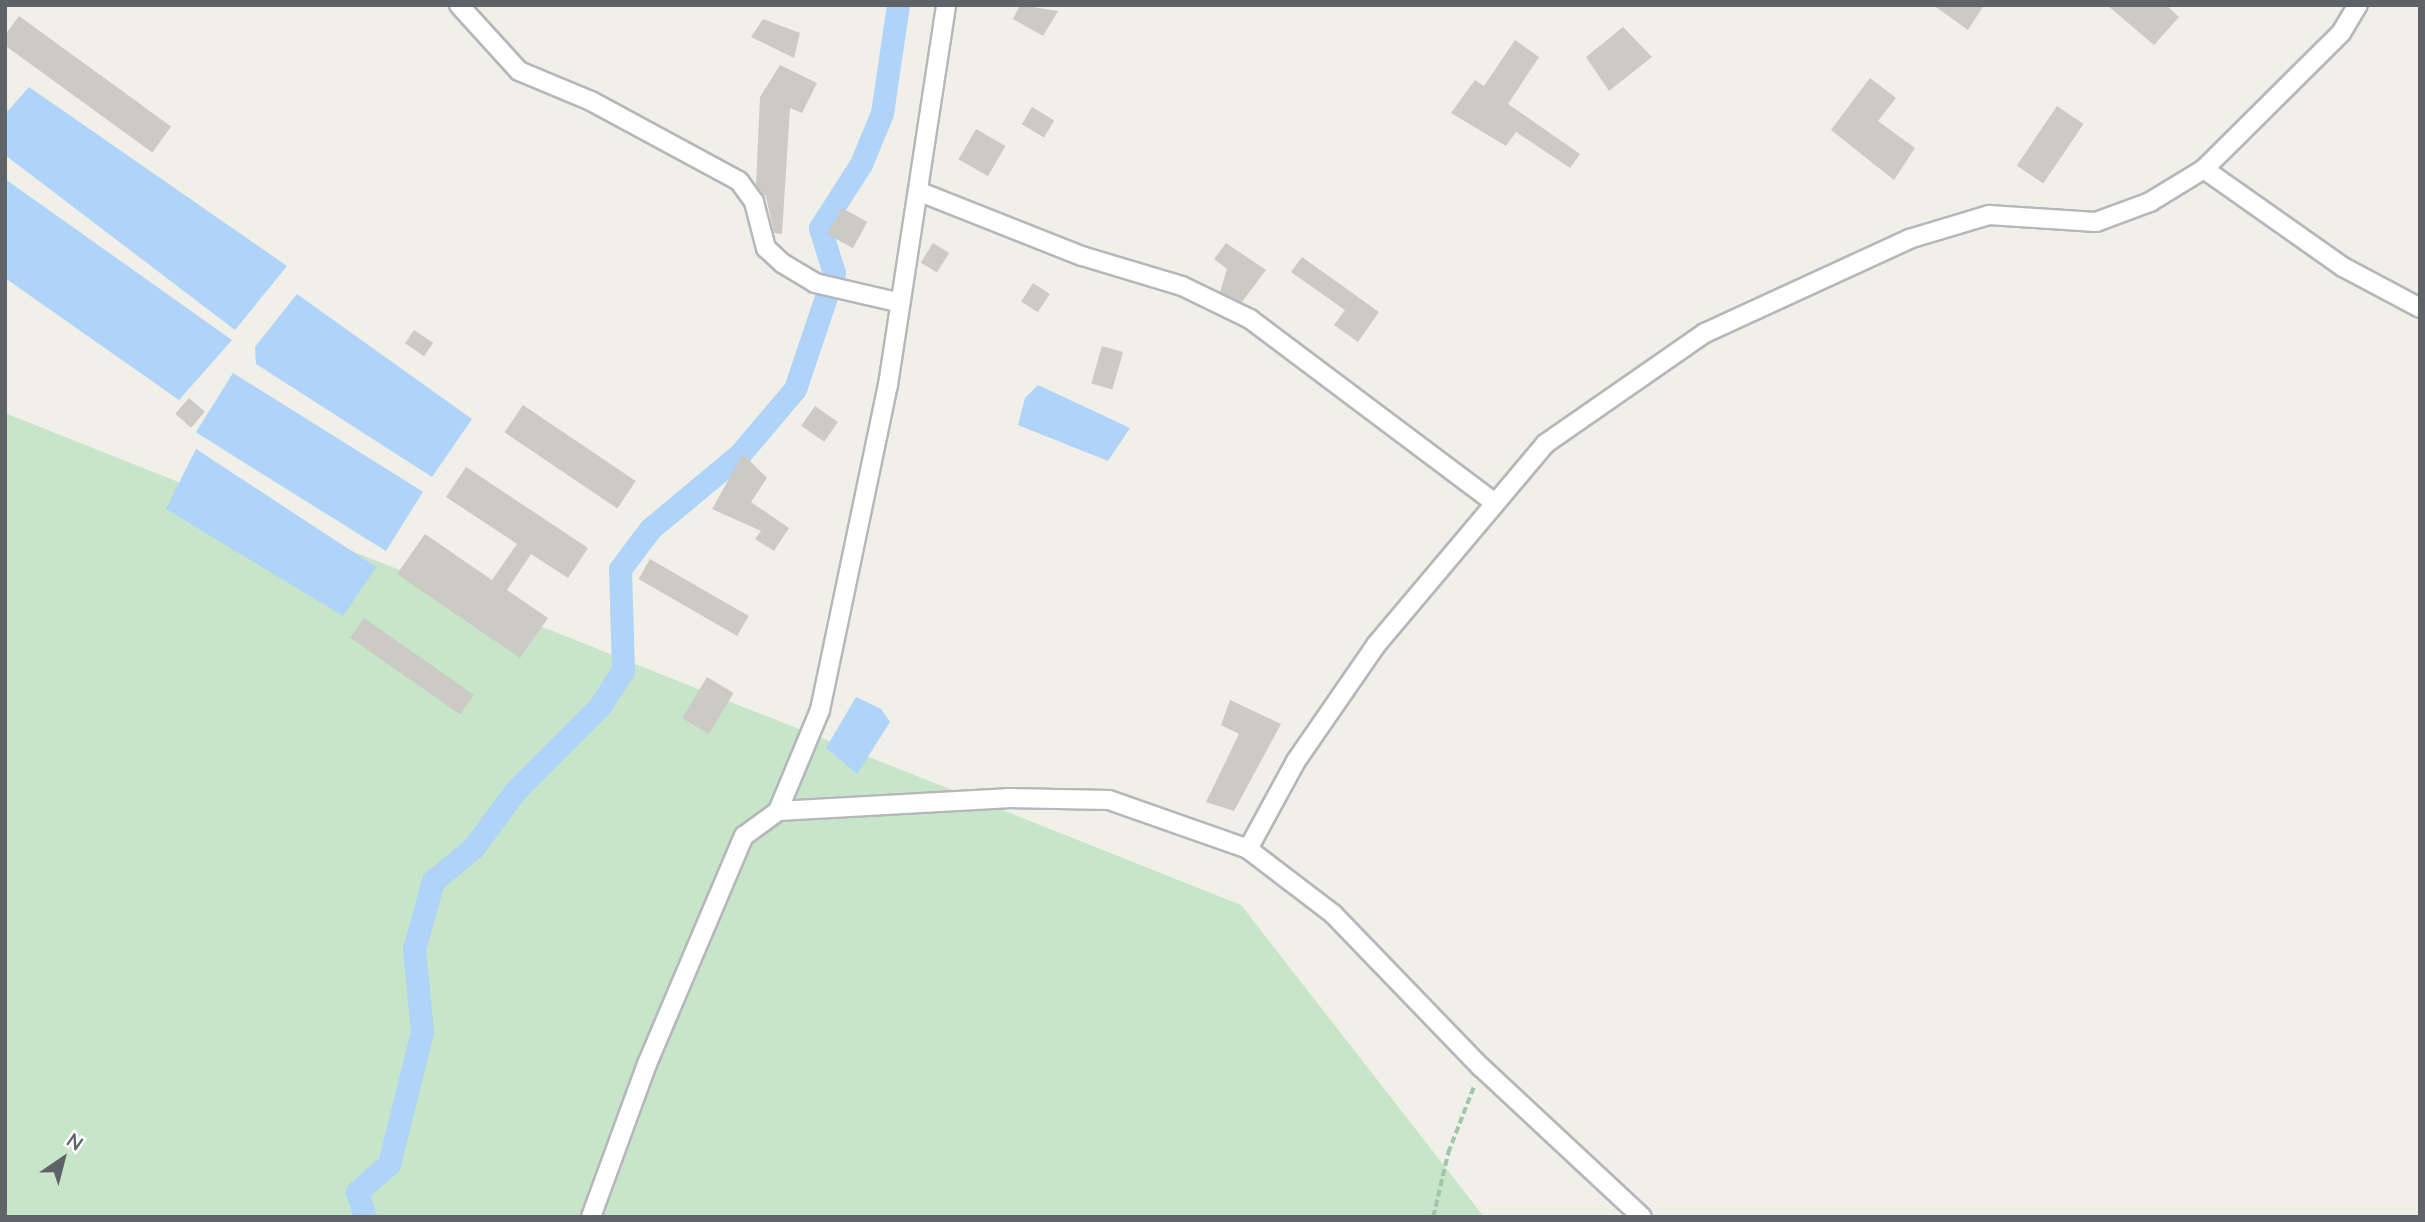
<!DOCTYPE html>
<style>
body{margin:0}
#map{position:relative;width:2425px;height:1222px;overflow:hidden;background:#f0efe8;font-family:Lato,sans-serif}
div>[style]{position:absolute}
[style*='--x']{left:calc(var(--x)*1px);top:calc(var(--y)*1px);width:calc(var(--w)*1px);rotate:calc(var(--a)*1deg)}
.green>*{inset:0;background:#c7e5c9}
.water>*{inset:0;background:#afd3f9;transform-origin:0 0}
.canal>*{height:23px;margin:-11.5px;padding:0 11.5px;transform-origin:11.5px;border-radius:11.5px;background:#afd3f9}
.building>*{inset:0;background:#cccac4;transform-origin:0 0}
.path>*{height:3.5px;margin-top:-1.75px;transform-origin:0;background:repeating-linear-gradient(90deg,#a0c6ae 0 7px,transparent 0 10.5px)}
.roads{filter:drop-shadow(2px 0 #b5b7bb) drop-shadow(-2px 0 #b5b7bb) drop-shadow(0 2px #b5b7bb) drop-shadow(0 -2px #b5b7bb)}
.street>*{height:18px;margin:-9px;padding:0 9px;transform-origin:9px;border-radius:9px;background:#fff}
span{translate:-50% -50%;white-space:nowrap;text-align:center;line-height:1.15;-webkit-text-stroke:5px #fff;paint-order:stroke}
.frame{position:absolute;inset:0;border:7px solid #5f6267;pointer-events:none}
.north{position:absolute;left:28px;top:1124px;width:70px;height:70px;-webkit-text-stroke:5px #fff;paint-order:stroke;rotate:35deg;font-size:19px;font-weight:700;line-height:28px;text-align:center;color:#5f6267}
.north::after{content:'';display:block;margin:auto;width:24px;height:32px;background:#5f6267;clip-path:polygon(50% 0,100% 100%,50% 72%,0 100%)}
</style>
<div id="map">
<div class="green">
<i style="clip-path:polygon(5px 413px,1241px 905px,1484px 1217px,5px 1217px)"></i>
</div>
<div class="water">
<i style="clip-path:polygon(29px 87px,287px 266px,235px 330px,5px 155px,5px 114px)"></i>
<i style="clip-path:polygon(5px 179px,232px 340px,179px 400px,5px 278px)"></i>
<i style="clip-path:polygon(297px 294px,472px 419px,432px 477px,256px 364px,255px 347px)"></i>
<i style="left:233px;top:373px;width:224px;height:70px;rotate:32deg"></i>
<i style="clip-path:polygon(1038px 385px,1130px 428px,1108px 461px,1018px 425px,1025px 398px)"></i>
<i style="clip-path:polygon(196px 449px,376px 567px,343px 616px,166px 509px)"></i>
<i style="clip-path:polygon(856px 697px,881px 709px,890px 722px,857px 774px,826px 748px)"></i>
</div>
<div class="canal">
<i style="--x:365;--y:1217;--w:26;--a:-108"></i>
<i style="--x:357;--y:1192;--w:43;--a:-41.2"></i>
<i style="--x:389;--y:1164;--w:136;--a:-76"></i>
<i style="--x:422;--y:1032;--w:83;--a:-95.5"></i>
<i style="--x:414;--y:949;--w:71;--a:-74.4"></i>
<i style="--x:433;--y:881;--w:52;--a:-39.5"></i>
<i style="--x:473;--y:848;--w:72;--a:-53.4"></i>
<i style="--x:516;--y:790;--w:119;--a:-45"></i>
<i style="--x:600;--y:706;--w:43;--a:-57.4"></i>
<i style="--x:623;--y:670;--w:101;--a:-91.7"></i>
<i style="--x:620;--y:569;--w:50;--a:-53.1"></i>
<i style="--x:650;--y:529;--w:117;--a:-39.8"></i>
<i style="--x:740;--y:454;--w:85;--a:-49.8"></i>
<i style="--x:795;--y:389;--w:122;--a:-71.4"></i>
<i style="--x:834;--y:273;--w:47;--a:-107.3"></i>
<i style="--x:820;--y:228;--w:76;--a:-57.4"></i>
<i style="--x:861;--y:164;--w:55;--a:-67.6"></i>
<i style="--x:882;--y:113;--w:109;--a:-81.6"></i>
</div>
<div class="building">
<i style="clip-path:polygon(1020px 5px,1058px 11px,1043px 36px,1013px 19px)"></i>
<i style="clip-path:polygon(1933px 5px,1984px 5px,1968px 30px)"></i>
<i style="clip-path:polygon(2107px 5px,2166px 5px,2179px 17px,2154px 45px)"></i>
<i style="left:19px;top:16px;width:188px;height:32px;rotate:36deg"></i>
<i style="clip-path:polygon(763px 19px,800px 33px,794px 58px,751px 37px)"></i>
<i style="clip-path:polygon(1623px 27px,1652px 57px,1609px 91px,1586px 57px)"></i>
<i style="clip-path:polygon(1515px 40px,1539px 57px,1508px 104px,1580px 154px,1570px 168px,1516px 132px,1506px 146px,1451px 113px,1475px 80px,1484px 86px)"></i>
<i style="clip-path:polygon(780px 65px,817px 83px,802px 113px,790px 108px,782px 234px,774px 233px,766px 197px,756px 185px,760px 97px)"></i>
<i style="clip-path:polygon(1870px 78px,1896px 98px,1878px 121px,1915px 148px,1894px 180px,1831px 130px)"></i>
<i style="left:2057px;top:106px;width:32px;height:72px;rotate:34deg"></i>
<i style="left:1032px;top:107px;width:26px;height:20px;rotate:31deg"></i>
<i style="left:976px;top:129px;width:34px;height:35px;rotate:30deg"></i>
<i style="left:842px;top:208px;width:29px;height:30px;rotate:29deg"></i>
<i style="left:933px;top:243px;width:19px;height:23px;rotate:32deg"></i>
<i style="clip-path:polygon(1226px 243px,1266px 270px,1242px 302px,1220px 292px,1227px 269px,1214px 259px)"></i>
<i style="clip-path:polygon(1302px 257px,1379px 312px,1358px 342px,1334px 325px,1345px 310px,1291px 272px)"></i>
<i style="left:1033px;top:283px;width:20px;height:22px;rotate:33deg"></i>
<i style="left:414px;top:330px;width:23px;height:16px;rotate:34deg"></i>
<i style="left:1102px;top:346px;width:22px;height:39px;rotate:16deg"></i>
<i style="left:189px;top:398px;width:21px;height:21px;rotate:41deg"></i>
<i style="left:523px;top:405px;width:136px;height:33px;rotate:34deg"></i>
<i style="left:815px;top:406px;width:28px;height:24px;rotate:35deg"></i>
<i style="clip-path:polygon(743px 454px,767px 478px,751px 502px,789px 528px,774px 551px,755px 539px,761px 531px,712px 509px)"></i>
<i style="clip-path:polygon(466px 467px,588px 548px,568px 578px,531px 554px,507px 590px,548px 618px,520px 658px,397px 574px,425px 534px,492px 580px,517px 544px,446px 497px)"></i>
<i style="left:650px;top:559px;width:114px;height:23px;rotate:30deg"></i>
<i style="left:364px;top:618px;width:134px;height:24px;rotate:35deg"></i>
<i style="left:707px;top:677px;width:31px;height:48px;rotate:31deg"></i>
<i style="clip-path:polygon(1230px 700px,1281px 724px,1234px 811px,1206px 802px,1239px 734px,1221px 725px)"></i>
</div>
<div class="path">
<i style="--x:1433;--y:1217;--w:66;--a:-76.8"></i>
<i style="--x:1448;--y:1153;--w:72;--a:-68.8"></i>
</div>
<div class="roads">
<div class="street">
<i style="--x:459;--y:5;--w:89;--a:47.7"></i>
<i style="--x:519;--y:71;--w:78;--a:22.6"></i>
<i style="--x:591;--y:101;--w:168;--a:28.4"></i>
<i style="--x:739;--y:181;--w:26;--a:54"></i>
<i style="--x:754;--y:202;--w:48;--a:75.4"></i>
<i style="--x:766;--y:248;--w:22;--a:43"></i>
<i style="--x:782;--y:263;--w:39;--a:31"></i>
<i style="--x:815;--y:283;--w:84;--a:13"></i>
<i style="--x:2204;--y:169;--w:170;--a:35.2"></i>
<i style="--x:2343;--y:267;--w:87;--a:28"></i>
<i style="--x:920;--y:192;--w:174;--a:21.6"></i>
<i style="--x:1082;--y:256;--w:104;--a:16.7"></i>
<i style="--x:1182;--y:286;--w:76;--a:25.9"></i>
<i style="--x:1250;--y:319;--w:303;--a:36.9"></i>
<i style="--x:778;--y:811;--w:229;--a:-3.2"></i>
<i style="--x:1007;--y:798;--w:102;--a:1.1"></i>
<i style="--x:1109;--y:800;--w:147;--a:19.4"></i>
<i style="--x:1248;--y:849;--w:100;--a:-61.4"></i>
<i style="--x:1296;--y:761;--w:141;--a:-55.4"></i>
<i style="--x:1376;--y:645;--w:263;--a:-49.9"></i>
<i style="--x:1545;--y:444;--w:195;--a:-34.8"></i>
<i style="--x:1705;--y:333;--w:225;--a:-24.7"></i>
<i style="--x:1909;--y:239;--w:84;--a:-16.7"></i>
<i style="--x:1989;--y:215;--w:107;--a:3.7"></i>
<i style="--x:2096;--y:222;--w:58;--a:-20.3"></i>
<i style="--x:2150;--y:202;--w:63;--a:-31.4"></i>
<i style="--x:2204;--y:169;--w:193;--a:-44.8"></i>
<i style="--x:2341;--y:33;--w:33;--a:-59"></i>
<i style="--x:1248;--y:849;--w:107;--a:37.4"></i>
<i style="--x:1333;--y:914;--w:213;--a:46"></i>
<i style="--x:1481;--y:1067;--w:220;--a:43"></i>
<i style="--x:591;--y:1217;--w:163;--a:-69.9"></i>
<i style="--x:647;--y:1064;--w:248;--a:-67"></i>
<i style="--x:744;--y:836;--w:42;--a:-36.3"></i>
<i style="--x:778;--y:811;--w:109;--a:-67.4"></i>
<i style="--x:820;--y:710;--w:332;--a:-78.2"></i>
<i style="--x:888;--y:385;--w:384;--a:-81.3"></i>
</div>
</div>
<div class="frame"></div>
<div class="north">N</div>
</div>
